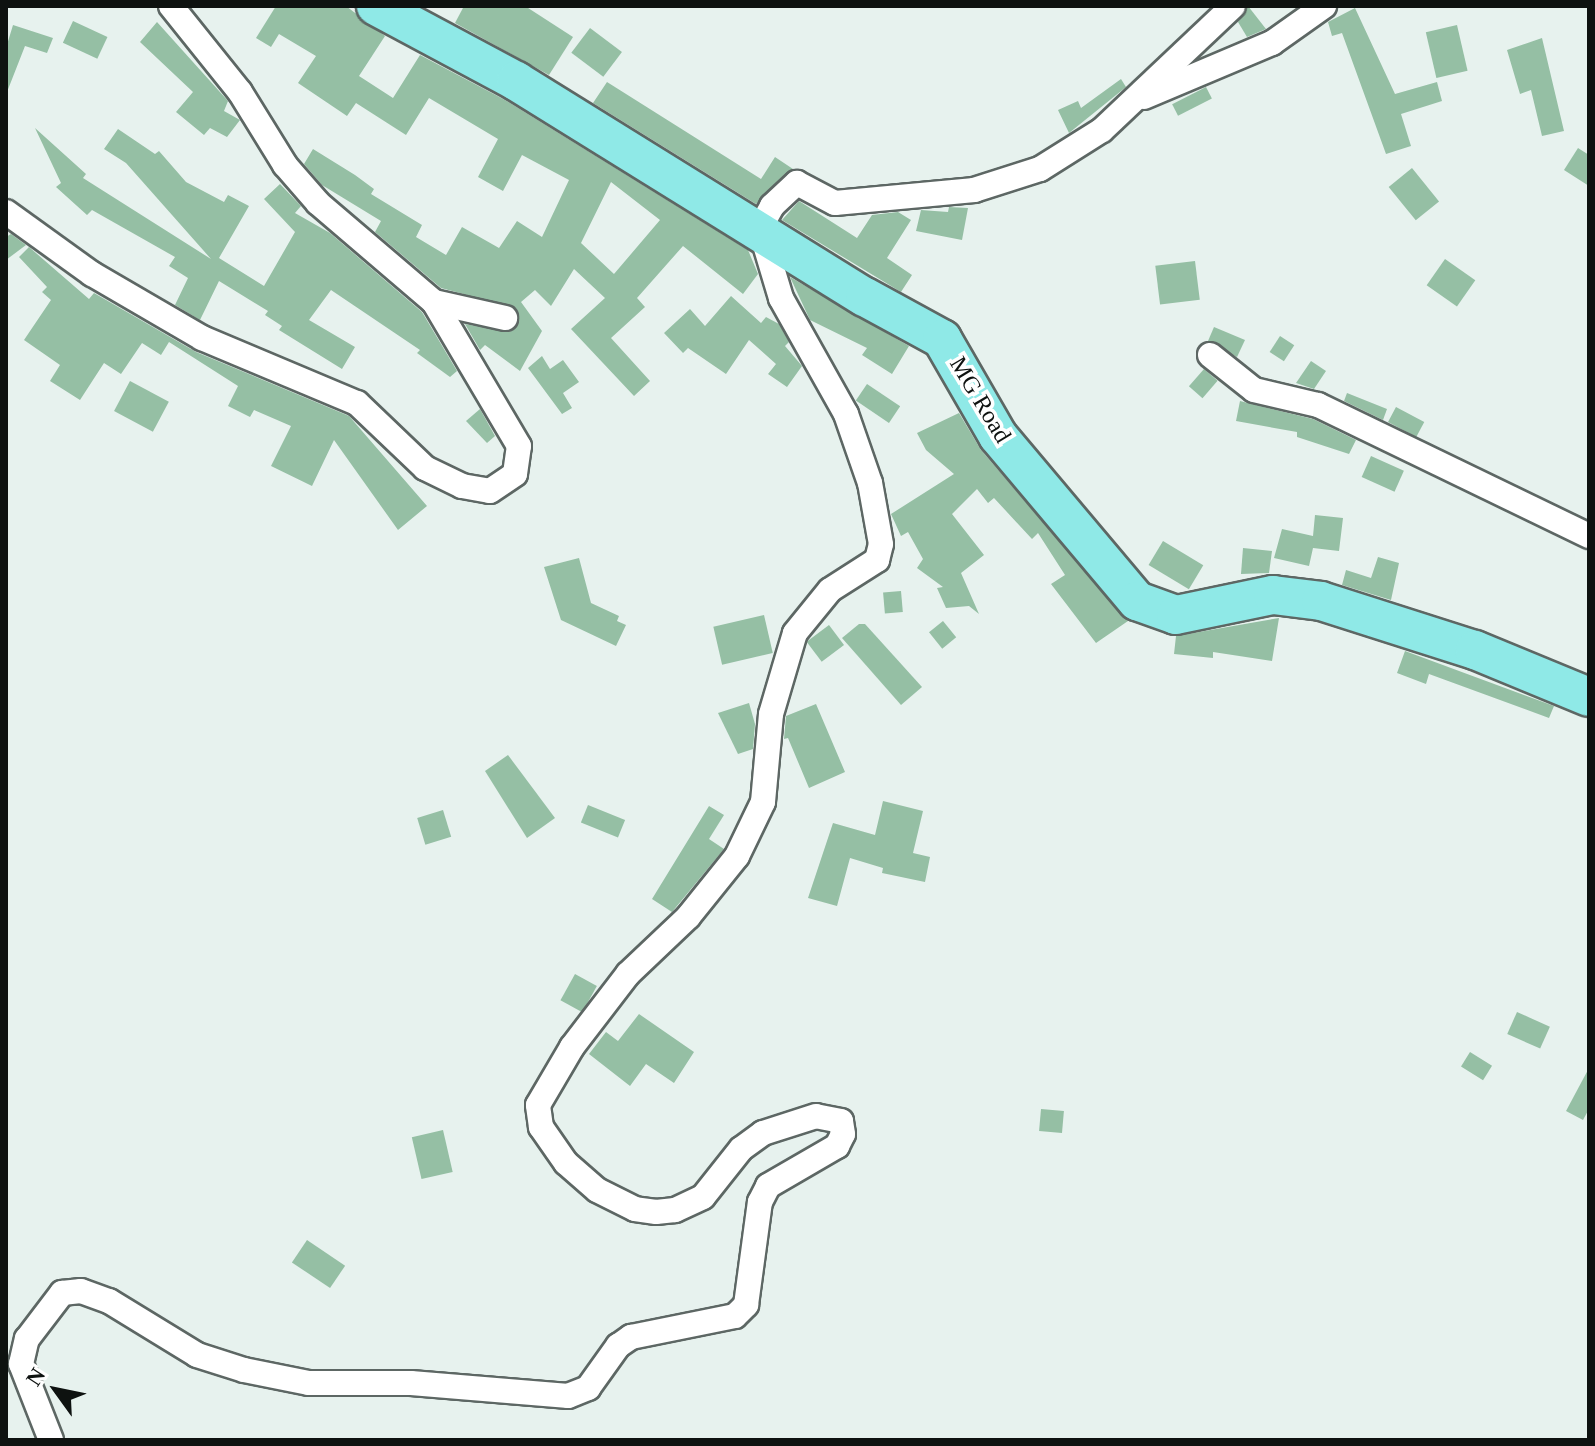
<!DOCTYPE html>
<style>
body{margin:0}
#map{position:relative;width:1595px;height:1446px;overflow:hidden;background:#e7f2ee;font-family:Georgia,serif}
div>[style]{position:absolute}
[style*='--x']{left:calc(var(--x)*1px);top:calc(var(--y)*1px);width:calc(var(--w)*1px);rotate:calc(var(--a)*1deg)}
.building>*{inset:0;background:#95bfa4;transform-origin:0 0}
.roads{filter:drop-shadow(2px 0 #5d6764) drop-shadow(-2px 0 #5d6764) drop-shadow(0 2px #5d6764) drop-shadow(0 -2px #5d6764)}
.minor>*{height:24px;margin:-12px;padding:0 12px;transform-origin:12px;border-radius:12px;background:#fff}
.primary>*{height:38px;margin:-19px;padding:0 19px;transform-origin:19px;border-radius:19px;background:#8fe9e7}
span{translate:-50% -50%;white-space:nowrap;text-align:center;line-height:1.15;-webkit-text-stroke:7px #fff;paint-order:stroke}
.street-label{font-size:24px;color:#0e1210}
.frame{position:absolute;inset:0;border:8px solid #0e1210;pointer-events:none}
.north{position:absolute;left:16px;top:1350px;width:80px;height:80px;-webkit-text-stroke:6px #fff;paint-order:stroke;rotate:303deg;font-size:22px;font-weight:700;line-height:32px;text-align:center;color:#0e1210}
.north::after{content:'';display:block;margin:auto;width:28px;height:36px;background:#0e1210;clip-path:polygon(50% 0,100% 100%,50% 72%,0 100%)}
</style>
<div id="map">
<div class="building">
<i style="clip-path:polygon(evenodd,276px 6px,346px 6px,385px 36px,359px 76px,393px 98px,420px 55px,505px 100px,748px 250px,758px 274px,743px 294px,683px 246px,637px 298px,645px 307px,611px 338px,650px 381px,634px 396px,571px 329px,605px 298px,574px 269px,551px 306px,535px 290px,521px 302px,542px 331px,520px 371px,485px 345px,480px 350px,465px 324px,510px 332px,519px 322px,516px 308px,441px 288px,375px 232px,381px 221px,322px 185px,304px 164px,313px 149px,355px 175px,374px 189px,371px 194px,422px 225px,416px 237px,446px 255px,462px 227px,499px 248px,517px 221px,542px 237px,569px 180px,522px 155px,503px 191px,478px 177px,498px 139px,429px 98px,406px 135px,356px 103px,347px 116px,298px 83px,316px 56px,279px 34px,271px 47px,256px 38px,276px 6px,611px 182px,660px 220px,614px 274px,581px 243px,611px 182px)"></i>
<i style="clip-path:polygon(464px 6px,525px 6px,573px 37px,549px 75px,455px 23px)"></i>
<i style="clip-path:polygon(1248px 6px,1266px 29px,1247px 37px,1238px 22px)"></i>
<i style="clip-path:polygon(1355px 8px,1395px 94px,1437px 82px,1442px 101px,1401px 114px,1411px 146px,1386px 154px,1342px 33px,1332px 36px,1328px 22px)"></i>
<i style="left:73px;top:21px;width:38px;height:24px;rotate:25deg"></i>
<i style="clip-path:polygon(157px 22px,228px 101px,224px 111px,240px 120px,227px 137px,210px 128px,204px 135px,176px 112px,193px 92px,140px 42px)"></i>
<i style="clip-path:polygon(13px 25px,53px 38px,47px 53px,25px 46px,7px 92px,6px 48px)"></i>
<i style="left:1457px;top:25px;width:47px;height:32px;rotate:77deg"></i>
<i style="left:590px;top:28px;width:40px;height:31px;rotate:37deg"></i>
<i style="clip-path:polygon(1542px 38px,1564px 131px,1542px 136px,1531px 90px,1520px 94px,1507px 50px)"></i>
<i style="clip-path:polygon(1121px 79px,1126px 87px,1069px 133px,1058px 110px,1078px 101px,1081px 108px)"></i>
<i style="clip-path:polygon(607px 82px,761px 179px,775px 157px,793px 169px,756px 204px,593px 103px)"></i>
<i style="left:1206px;top:87px;width:13px;height:38px;rotate:63deg"></i>
<i style="clip-path:polygon(35px 128px,86px 174px,83px 178px,211px 259px,126px 163px,104px 149px,118px 129px,155px 154px,159px 151px,186px 182px,224px 202px,228px 195px,249px 206px,219px 258px,264px 286px,295px 232px,264px 199px,280px 184px,301px 206px,295px 213px,330px 233px,422px 312px,457px 371px,450px 377px,417px 353px,420px 350px,331px 290px,309px 320px,355px 347px,342px 369px,279px 330px,282px 326px,265px 315px,268px 311px,219px 281px,200px 320px,175px 305px,188px 278px,169px 266px,175px 257px,92px 210px,87px 215px,56px 187px,61px 183px)"></i>
<i style="clip-path:polygon(1578px 148px,1589px 155px,1589px 186px,1564px 170px)"></i>
<i style="left:1412px;top:168px;width:43px;height:30px;rotate:51deg"></i>
<i style="clip-path:polygon(799px 201px,857px 238px,872px 215px,898px 212px,911px 220px,887px 258px,912px 275px,901px 292px,782px 220px)"></i>
<i style="clip-path:polygon(949px 207px,968px 208px,962px 240px,916px 231px,921px 210px,948px 212px)"></i>
<i style="clip-path:polygon(11px 234px,26px 245px,6px 260px,6px 237px)"></i>
<i style="clip-path:polygon(29px 247px,89px 299px,94px 293px,196px 352px,349px 416px,427px 506px,398px 530px,334px 440px,312px 486px,271px 466px,291px 426px,254px 410px,250px 417px,228px 406px,238px 386px,169px 342px,161px 355px,142px 343px,121px 374px,104px 363px,80px 400px,50px 381px,60px 365px,24px 340px,51px 300px,42px 292px,47px 287px,19px 257px)"></i>
<i style="left:1445px;top:259px;width:37px;height:32px;rotate:35deg"></i>
<i style="left:1195px;top:261px;width:39px;height:40px;rotate:83deg"></i>
<i style="clip-path:polygon(790px 277px,909px 346px,892px 374px,862px 355px,867px 348px,810px 320px)"></i>
<i style="clip-path:polygon(731px 296px,761px 323px,766px 317px,779px 324px,789px 342px,785px 346px,802px 366px,787px 387px,768px 374px,776px 364px,749px 340px,726px 374px,688px 348px,683px 353px,664px 333px,690px 309px,705px 326px)"></i>
<i style="clip-path:polygon(1214px 327px,1245px 340px,1237px 357px,1208px 341px)"></i>
<i style="left:1280px;top:336px;width:17px;height:19px;rotate:33deg"></i>
<i style="clip-path:polygon(542px 356px,550px 369px,563px 360px,579px 382px,563px 393px,572px 408px,562px 414px,528px 368px)"></i>
<i style="clip-path:polygon(1311px 361px,1326px 371px,1314px 389px,1296px 383px)"></i>
<i style="left:1204px;top:369px;width:18px;height:23px;rotate:41deg"></i>
<i style="left:130px;top:381px;width:44px;height:34px;rotate:28deg"></i>
<i style="left:867px;top:384px;width:40px;height:20px;rotate:34deg"></i>
<i style="clip-path:polygon(1347px 393px,1387px 409px,1383px 420px,1344px 401px)"></i>
<i style="clip-path:polygon(1240px 401px,1313px 419px,1356px 440px,1349px 454px,1297px 437px,1297px 432px,1236px 421px)"></i>
<i style="left:1396px;top:407px;width:32px;height:17px;rotate:28deg"></i>
<i style="clip-path:polygon(480px 409px,495px 436px,487px 443px,466px 421px)"></i>
<i style="clip-path:polygon(959px 413px,981px 450px,1128px 621px,1096px 643px,1051px 584px,1065px 575px,1038px 533px,1032px 539px,994px 498px,988px 503px,977px 489px,952px 514px,984px 555px,961px 573px,979px 614px,969px 606px,946px 608px,937px 588px,943px 587px,917px 568px,923px 559px,908px 532px,901px 536px,891px 514px,954px 474px,926px 450px,917px 433px)"></i>
<i style="left:1371px;top:456px;width:36px;height:23px;rotate:24deg"></i>
<i style="clip-path:polygon(1315px 515px,1343px 518px,1339px 551px,1313px 548px,1309px 566px,1274px 558px,1282px 529px,1313px 536px)"></i>
<i style="left:1163px;top:541px;width:47px;height:28px;rotate:31deg"></i>
<i style="clip-path:polygon(1243px 548px,1272px 551px,1269px 573px,1241px 574px)"></i>
<i style="clip-path:polygon(1378px 557px,1399px 563px,1391px 600px,1342px 585px,1346px 570px,1371px 578px)"></i>
<i style="clip-path:polygon(579px 558px,591px 603px,619px 616px,617px 621px,626px 625px,616px 646px,561px 620px,544px 567px)"></i>
<i style="left:901px;top:591px;width:21px;height:18px;rotate:85deg"></i>
<i style="left:764px;top:615px;width:39px;height:52px;rotate:77deg"></i>
<i style="clip-path:polygon(1279px 618px,1272px 661px,1213px 652px,1213px 658px,1174px 654px,1176px 636px)"></i>
<i style="left:943px;top:621px;width:21px;height:18px;rotate:51deg"></i>
<i style="clip-path:polygon(859px 624px,865px 624px,922px 687px,901px 705px,842px 638px)"></i>
<i style="left:829px;top:625px;width:25px;height:28px;rotate:53deg"></i>
<i style="clip-path:polygon(1405px 651px,1554px 706px,1549px 718px,1429px 674px,1426px 684px,1397px 673px)"></i>
<i style="clip-path:polygon(749px 703px,755px 724px,753px 749px,738px 754px,718px 713px)"></i>
<i style="clip-path:polygon(816px 704px,845px 772px,809px 788px,788px 738px,784px 739px,786px 716px)"></i>
<i style="clip-path:polygon(508px 755px,555px 818px,527px 838px,485px 771px)"></i>
<i style="clip-path:polygon(883px 801px,923px 811px,913px 853px,930px 857px,925px 882px,882px 873px,883px 868px,850px 858px,837px 906px,808px 898px,833px 823px,875px 835px)"></i>
<i style="left:588px;top:805px;width:40px;height:19px;rotate:22deg"></i>
<i style="clip-path:polygon(709px 806px,724px 815px,709px 839px,724px 849px,672px 912px,652px 899px)"></i>
<i style="left:443px;top:810px;width:28px;height:27px;rotate:73deg"></i>
<i style="left:575px;top:974px;width:25px;height:30px;rotate:29deg"></i>
<i style="left:1517px;top:1012px;width:36px;height:24px;rotate:24deg"></i>
<i style="clip-path:polygon(639px 1014px,694px 1052px,674px 1083px,646px 1064px,630px 1086px,589px 1054px,606px 1032px,618px 1041px)"></i>
<i style="left:1470px;top:1052px;width:26px;height:17px;rotate:32deg"></i>
<i style="clip-path:polygon(1589px 1068px,1589px 1109px,1583px 1120px,1566px 1111px)"></i>
<i style="left:1041px;top:1109px;width:23px;height:22px;rotate:5deg"></i>
<i style="left:443px;top:1130px;width:43px;height:32px;rotate:77deg"></i>
<i style="left:307px;top:1240px;width:46px;height:27px;rotate:34deg"></i>
</div>
<div class="roads">
<div class="minor">
<i style="--x:171;--y:6;--w:110;--a:51.3"></i>
<i style="--x:240;--y:92;--w:86;--a:58.3"></i>
<i style="--x:285;--y:165;--w:50;--a:49"></i>
<i style="--x:318;--y:203;--w:153;--a:40.5"></i>
<i style="--x:434;--y:302;--w:73;--a:12.7"></i>
<i style="--x:1144;--y:97;--w:139;--a:-22.9"></i>
<i style="--x:1272;--y:43;--w:64;--a:-35.4"></i>
<i style="--x:6;--y:212;--w:106;--a:35.8"></i>
<i style="--x:92;--y:274;--w:127;--a:30.2"></i>
<i style="--x:202;--y:338;--w:168;--a:22.8"></i>
<i style="--x:357;--y:403;--w:94;--a:43.7"></i>
<i style="--x:425;--y:468;--w:41;--a:25.9"></i>
<i style="--x:462;--y:486;--w:28;--a:10"></i>
<i style="--x:490;--y:491;--w:30;--a:-34"></i>
<i style="--x:515;--y:474;--w:28;--a:-82"></i>
<i style="--x:519;--y:446;--w:167;--a:-120.6"></i>
<i style="--x:1210;--y:355;--w:56;--a:38.5"></i>
<i style="--x:1254;--y:390;--w:66;--a:13.2"></i>
<i style="--x:1318;--y:405;--w:301;--a:25.8"></i>
<i style="--x:51;--y:1440;--w:82;--a:-111.5"></i>
<i style="--x:21;--y:1364;--w:26;--a:-77"></i>
<i style="--x:27;--y:1339;--w:58;--a:-52.7"></i>
<i style="--x:62;--y:1293;--w:19;--a:-6"></i>
<i style="--x:81;--y:1291;--w:30;--a:20"></i>
<i style="--x:109;--y:1301;--w:103;--a:31.5"></i>
<i style="--x:197;--y:1355;--w:49;--a:17.7"></i>
<i style="--x:244;--y:1370;--w:66;--a:11.3"></i>
<i style="--x:309;--y:1383;--w:102;--a:0"></i>
<i style="--x:411;--y:1383;--w:158;--a:4.7"></i>
<i style="--x:568;--y:1396;--w:22;--a:-22"></i>
<i style="--x:588;--y:1388;--w:52;--a:-54.5"></i>
<i style="--x:618;--y:1346;--w:16;--a:-35"></i>
<i style="--x:631;--y:1337;--w:106;--a:-11.4"></i>
<i style="--x:735;--y:1316;--w:16;--a:-45"></i>
<i style="--x:746;--y:1305;--w:104;--a:-82.3"></i>
<i style="--x:760;--y:1202;--w:18;--a:-63"></i>
<i style="--x:768;--y:1186;--w:80;--a:-30.1"></i>
<i style="--x:837;--y:1146;--w:13;--a:-63"></i>
<i style="--x:843;--y:1134;--w:13;--a:-99"></i>
<i style="--x:841;--y:1121;--w:25;--a:-169"></i>
<i style="--x:816;--y:1116;--w:56;--a:162.2"></i>
<i style="--x:763;--y:1133;--w:27;--a:144"></i>
<i style="--x:741;--y:1149;--w:61;--a:128.4"></i>
<i style="--x:703;--y:1197;--w:31;--a:155"></i>
<i style="--x:675;--y:1210;--w:19;--a:174"></i>
<i style="--x:656;--y:1212;--w:21;--a:-172"></i>
<i style="--x:635;--y:1209;--w:42;--a:-153.4"></i>
<i style="--x:597;--y:1190;--w:41;--a:-138.9"></i>
<i style="--x:566;--y:1163;--w:44;--a:-124.8"></i>
<i style="--x:541;--y:1127;--w:22;--a:-98"></i>
<i style="--x:538;--y:1105;--w:67;--a:-59.6"></i>
<i style="--x:572;--y:1047;--w:92;--a:-52.5"></i>
<i style="--x:628;--y:974;--w:83;--a:-43.5"></i>
<i style="--x:688;--y:917;--w:78;--a:-51.2"></i>
<i style="--x:737;--y:856;--w:60;--a:-64.3"></i>
<i style="--x:763;--y:802;--w:88;--a:-84.8"></i>
<i style="--x:771;--y:714;--w:84;--a:-73.5"></i>
<i style="--x:795;--y:633;--w:55;--a:-50.9"></i>
<i style="--x:830;--y:590;--w:56;--a:-32.6"></i>
<i style="--x:877;--y:560;--w:16;--a:-76"></i>
<i style="--x:881;--y:544;--w:62;--a:-100.2"></i>
<i style="--x:870;--y:483;--w:73;--a:-109.2"></i>
<i style="--x:846;--y:414;--w:133;--a:-119.3"></i>
<i style="--x:781;--y:298;--w:73;--a:-106.7"></i>
<i style="--x:760;--y:228;--w:25;--a:-61"></i>
<i style="--x:772;--y:206;--w:34;--a:-43"></i>
<i style="--x:797;--y:183;--w:43;--a:27.8"></i>
<i style="--x:835;--y:203;--w:140;--a:-5.3"></i>
<i style="--x:974;--y:190;--w:69;--a:-17.7"></i>
<i style="--x:1040;--y:169;--w:73;--a:-32.2"></i>
<i style="--x:1102;--y:130;--w:180;--a:-43.4"></i>
</div>
<div class="primary">
<i style="--x:376;--y:6;--w:159;--a:28.2"></i>
<i style="--x:516;--y:81;--w:410;--a:31.8"></i>
<i style="--x:865;--y:297;--w:88;--a:28.6"></i>
<i style="--x:942;--y:339;--w:112;--a:60"></i>
<i style="--x:998;--y:436;--w:216;--a:49.9"></i>
<i style="--x:1137;--y:601;--w:41;--a:19.7"></i>
<i style="--x:1176;--y:615;--w:99;--a:-11.7"></i>
<i style="--x:1273;--y:595;--w:48;--a:7.1"></i>
<i style="--x:1321;--y:601;--w:162;--a:17.7"></i>
<i style="--x:1475;--y:650;--w:123;--a:22.4"></i>
</div>
</div>
<div class="street-label">
<span style="left:980px;top:400px;rotate:59deg">MG Road</span>
</div>
<div class="frame"></div>
<div class="north">N</div>
</div>
